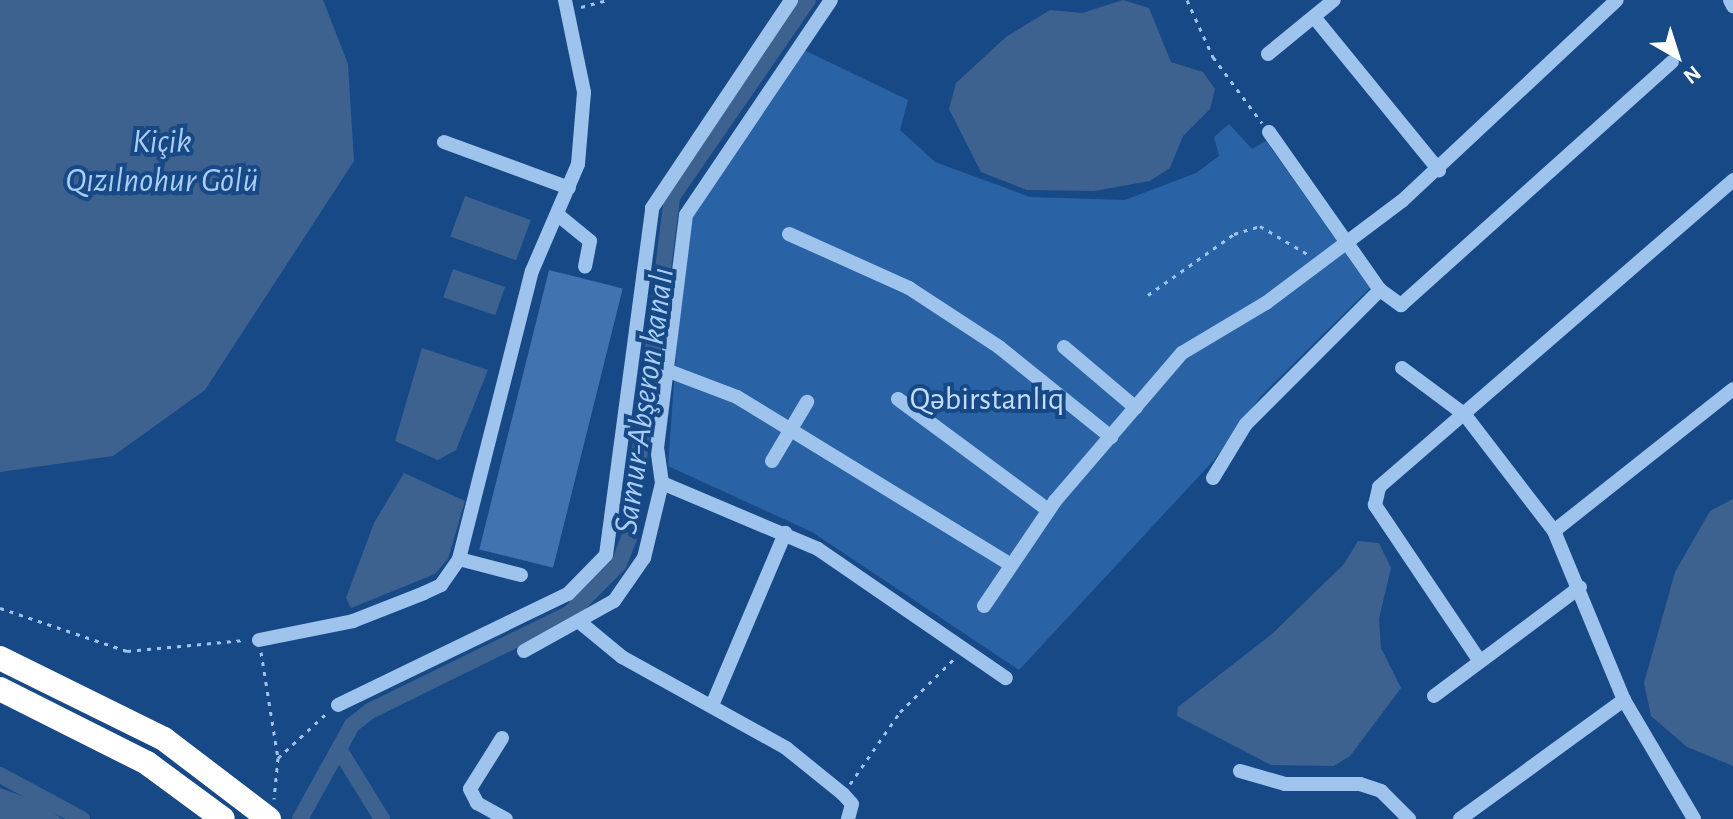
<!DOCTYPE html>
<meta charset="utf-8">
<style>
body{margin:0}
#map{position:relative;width:1733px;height:819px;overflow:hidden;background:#174986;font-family:"Alegreya Sans",sans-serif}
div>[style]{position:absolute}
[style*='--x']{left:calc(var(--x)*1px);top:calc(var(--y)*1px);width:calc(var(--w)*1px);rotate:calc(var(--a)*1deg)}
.green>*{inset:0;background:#2a63a5}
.water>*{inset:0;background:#3d6290;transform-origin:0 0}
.canal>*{height:16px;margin:-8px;padding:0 8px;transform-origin:8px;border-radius:8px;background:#3d6290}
.building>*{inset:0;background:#4073b0;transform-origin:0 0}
.path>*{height:3px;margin-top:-1.5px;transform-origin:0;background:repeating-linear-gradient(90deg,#9ec3ed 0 4px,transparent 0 10px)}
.minor>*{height:14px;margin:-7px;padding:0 7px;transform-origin:7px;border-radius:7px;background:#9ec3ed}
.highway>*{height:24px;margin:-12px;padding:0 12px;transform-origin:12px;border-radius:12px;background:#fff}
span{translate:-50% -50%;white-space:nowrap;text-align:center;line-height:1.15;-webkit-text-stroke:8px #174986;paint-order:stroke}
.park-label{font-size:32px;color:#c3ddfa}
.water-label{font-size:34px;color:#a9cdf5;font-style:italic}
.north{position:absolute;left:1637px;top:16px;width:80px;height:80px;-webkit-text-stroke:6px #174986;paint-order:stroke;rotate:141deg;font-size:22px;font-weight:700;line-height:32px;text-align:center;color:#fff}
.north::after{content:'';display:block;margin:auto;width:28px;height:36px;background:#fff;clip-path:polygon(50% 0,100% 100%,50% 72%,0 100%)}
</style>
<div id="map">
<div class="green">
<i style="clip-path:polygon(804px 50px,908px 100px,900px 130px,935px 162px,1030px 197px,1125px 200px,1196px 173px,1219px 156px,1214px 137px,1229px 124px,1252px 149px,1266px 141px,1370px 288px,1261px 396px,1214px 460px,1019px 670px,812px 532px,668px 466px,682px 274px,696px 204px)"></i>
</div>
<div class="water">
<i style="clip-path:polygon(0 0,323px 0,348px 64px,354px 161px,205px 390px,113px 456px,0 472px)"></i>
<i style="clip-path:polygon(1123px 0,1149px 8px,1171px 62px,1203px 72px,1215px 89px,1210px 109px,1183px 136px,1170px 168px,1150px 181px,1094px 191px,1027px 190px,981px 172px,949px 109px,956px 83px,1006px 37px,1050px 10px,1082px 13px)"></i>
<i style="left:465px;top:196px;width:70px;height:43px;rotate:20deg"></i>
<i style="left:453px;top:269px;width:55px;height:30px;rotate:19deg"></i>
<i style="clip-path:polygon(422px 348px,488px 370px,456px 450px,438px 460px,395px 441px)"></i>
<i style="clip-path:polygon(404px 473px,465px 501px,448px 559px,435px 574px,351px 608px,346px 598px,374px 523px)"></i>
<i style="clip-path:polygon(1733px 499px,1733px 766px,1687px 747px,1651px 716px,1644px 683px,1675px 572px,1710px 511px)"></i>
<i style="clip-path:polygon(1358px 541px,1379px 543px,1391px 568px,1379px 619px,1381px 648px,1401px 688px,1350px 756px,1334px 766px,1271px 765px,1177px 716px,1178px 707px,1272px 634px,1344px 564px)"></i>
<i style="clip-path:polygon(0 788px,41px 803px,62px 819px,0 819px)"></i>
</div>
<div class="canal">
<i style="--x:339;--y:749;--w:82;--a:58.4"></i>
<i style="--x:0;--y:775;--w:93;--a:28.2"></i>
<i style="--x:300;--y:819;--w:107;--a:-61"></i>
<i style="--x:352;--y:725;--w:23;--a:-38"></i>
<i style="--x:370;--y:711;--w:223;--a:-26.1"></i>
<i style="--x:570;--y:613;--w:69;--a:-45"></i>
<i style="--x:619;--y:564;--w:28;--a:-69"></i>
<i style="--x:629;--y:538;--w:344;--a:-82.8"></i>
<i style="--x:672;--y:197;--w:239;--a:-55.4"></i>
</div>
<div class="building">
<i style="left:549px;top:270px;width:76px;height:288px;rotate:14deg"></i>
</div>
<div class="path">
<i style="--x:1187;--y:0;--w:63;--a:65.5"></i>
<i style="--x:1213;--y:57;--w:82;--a:53.4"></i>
<i style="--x:581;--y:7;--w:28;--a:-15"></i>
<i style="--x:1148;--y:295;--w:105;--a:-35.3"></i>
<i style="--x:1234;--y:234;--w:27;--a:-17"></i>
<i style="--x:1260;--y:226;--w:57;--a:30.6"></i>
<i style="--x:0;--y:608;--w:134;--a:18.7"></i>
<i style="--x:127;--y:651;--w:118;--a:-5.4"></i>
<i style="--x:261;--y:652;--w:107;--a:80.9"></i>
<i style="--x:278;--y:758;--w:41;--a:95.6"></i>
<i style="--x:278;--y:758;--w:68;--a:-42.6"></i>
<i style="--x:850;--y:784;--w:88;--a:-55.2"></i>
<i style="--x:900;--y:712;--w:77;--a:-44.5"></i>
</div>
<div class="minor">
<i style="--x:1730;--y:0;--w:7;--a:63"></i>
<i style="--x:1314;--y:17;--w:198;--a:50.8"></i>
<i style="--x:1268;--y:54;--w:85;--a:-39.3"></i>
<i style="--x:1269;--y:132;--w:193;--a:54.9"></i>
<i style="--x:1380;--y:290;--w:26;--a:36"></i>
<i style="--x:1401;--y:305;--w:364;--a:-41.9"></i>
<i style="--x:444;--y:142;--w:133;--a:20.2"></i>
<i style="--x:558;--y:215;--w:41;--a:39.1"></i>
<i style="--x:590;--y:241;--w:26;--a:101"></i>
<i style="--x:789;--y:234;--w:132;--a:24.2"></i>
<i style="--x:909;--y:288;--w:108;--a:33.2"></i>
<i style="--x:999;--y:347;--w:144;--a:38.8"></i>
<i style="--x:1064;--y:347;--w:94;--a:40.3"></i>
<i style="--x:1402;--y:368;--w:79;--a:36.7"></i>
<i style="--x:1465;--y:415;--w:146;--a:52.5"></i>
<i style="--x:1554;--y:531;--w:183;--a:67.5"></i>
<i style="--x:1624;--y:700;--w:138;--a:59.5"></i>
<i style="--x:666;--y:370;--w:76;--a:20.8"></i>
<i style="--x:737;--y:397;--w:318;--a:31.5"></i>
<i style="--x:898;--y:399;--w:187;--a:36.5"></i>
<i style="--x:772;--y:461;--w:69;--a:-59.3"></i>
<i style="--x:1213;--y:478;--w:63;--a:-58.6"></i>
<i style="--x:1246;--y:424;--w:190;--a:-45"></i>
<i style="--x:662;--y:483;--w:35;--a:-98"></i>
<i style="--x:657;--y:448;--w:235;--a:-82.9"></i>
<i style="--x:686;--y:215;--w:259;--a:-56"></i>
<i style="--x:1554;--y:531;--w:228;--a:-38.4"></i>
<i style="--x:459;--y:559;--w:64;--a:14.5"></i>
<i style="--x:984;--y:606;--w:127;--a:-55.9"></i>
<i style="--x:1055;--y:501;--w:195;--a:-49.4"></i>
<i style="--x:1182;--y:353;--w:98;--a:-30.8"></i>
<i style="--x:1266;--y:303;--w:170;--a:-36.9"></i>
<i style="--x:1402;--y:201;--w:294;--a:-43.1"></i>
<i style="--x:582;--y:624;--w:52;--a:39.5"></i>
<i style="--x:622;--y:657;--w:188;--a:29"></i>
<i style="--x:786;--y:748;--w:73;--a:38.9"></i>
<i style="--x:843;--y:794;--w:13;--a:48"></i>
<i style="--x:852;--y:804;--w:16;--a:105"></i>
<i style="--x:259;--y:640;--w:96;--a:-11.4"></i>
<i style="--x:353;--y:621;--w:76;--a:-21.5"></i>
<i style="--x:424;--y:593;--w:19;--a:-25"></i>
<i style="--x:441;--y:585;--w:32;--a:-55"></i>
<i style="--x:459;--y:559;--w:297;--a:-75.8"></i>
<i style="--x:532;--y:271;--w:116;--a:-66.7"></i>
<i style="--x:578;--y:164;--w:72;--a:-85.2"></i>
<i style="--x:584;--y:92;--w:94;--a:-101.7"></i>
<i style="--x:524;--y:651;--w:103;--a:-29.1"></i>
<i style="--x:614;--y:601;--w:52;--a:-55.1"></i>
<i style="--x:644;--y:558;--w:77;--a:-76.5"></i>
<i style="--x:662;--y:483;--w:169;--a:22.9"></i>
<i style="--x:818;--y:549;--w:228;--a:34.5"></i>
<i style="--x:1479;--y:660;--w:187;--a:-123.9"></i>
<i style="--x:1375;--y:505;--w:18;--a:-77"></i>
<i style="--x:1379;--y:487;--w:469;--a:-40.9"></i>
<i style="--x:1434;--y:696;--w:182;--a:-36.7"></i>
<i style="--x:713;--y:703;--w:185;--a:-67"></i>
<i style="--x:338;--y:705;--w:255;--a:-25.8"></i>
<i style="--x:568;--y:594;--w:54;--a:-45.7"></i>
<i style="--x:606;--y:555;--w:350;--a:-82.4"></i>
<i style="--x:652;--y:208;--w:250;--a:-56.2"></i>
<i style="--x:502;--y:738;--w:60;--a:122.1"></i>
<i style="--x:470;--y:789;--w:16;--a:63"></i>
<i style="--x:477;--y:803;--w:33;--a:29"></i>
<i style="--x:1240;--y:771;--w:47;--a:16.1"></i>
<i style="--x:1285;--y:784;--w:75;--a:0"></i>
<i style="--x:1360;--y:784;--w:22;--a:18"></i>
<i style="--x:1381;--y:791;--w:40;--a:45"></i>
<i style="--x:1460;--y:819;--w:203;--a:-36"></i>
</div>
<div class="highway">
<i style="--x:0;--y:658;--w:183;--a:26.3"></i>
<i style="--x:164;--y:739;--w:132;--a:37.3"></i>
<i style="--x:0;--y:689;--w:165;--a:26.7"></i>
<i style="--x:147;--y:763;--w:94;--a:36.4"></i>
</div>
<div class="park-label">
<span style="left:987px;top:399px">Qəbirstanlıq</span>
</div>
<div class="water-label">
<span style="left:162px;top:162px">Kiçik<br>Qızılnohur Gölü</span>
<span style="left:645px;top:401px;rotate:-82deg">Samur-Abşeron kanalı</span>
</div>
<div class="north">N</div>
</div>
